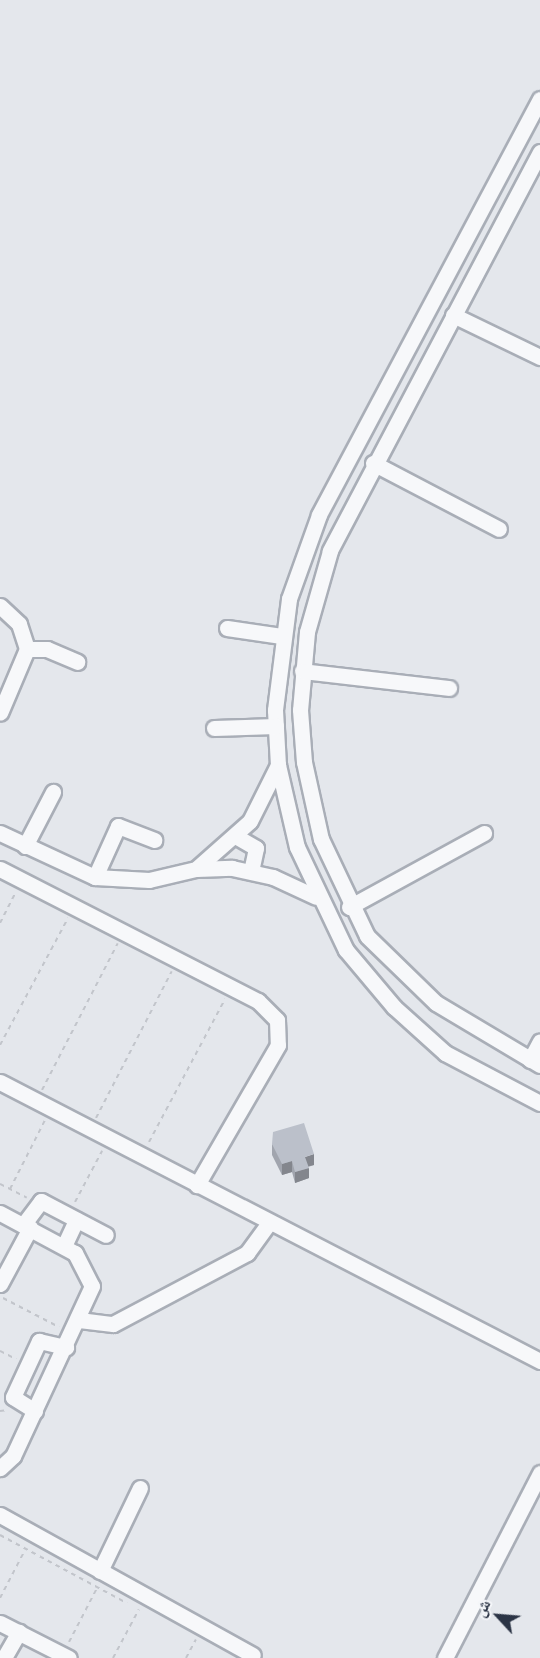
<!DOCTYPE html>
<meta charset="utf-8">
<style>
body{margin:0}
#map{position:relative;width:540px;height:1658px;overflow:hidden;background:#e4e7ec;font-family:Inter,"Noto Naskh Arabic",sans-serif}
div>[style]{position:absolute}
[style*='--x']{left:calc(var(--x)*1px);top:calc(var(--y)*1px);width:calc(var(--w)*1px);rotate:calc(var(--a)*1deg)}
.path>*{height:2px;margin-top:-1px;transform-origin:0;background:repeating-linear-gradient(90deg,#c2c5cb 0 4.5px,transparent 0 9px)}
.roads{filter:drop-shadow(2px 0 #a9aeb7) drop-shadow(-2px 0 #a9aeb7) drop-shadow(0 2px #a9aeb7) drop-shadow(0 -2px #a9aeb7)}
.minor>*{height:15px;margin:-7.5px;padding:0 7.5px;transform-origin:7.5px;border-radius:7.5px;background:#f7f8fa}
.wall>*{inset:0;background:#a1a5ae}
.shaded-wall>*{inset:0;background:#83868d}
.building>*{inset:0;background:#bbc0ca}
span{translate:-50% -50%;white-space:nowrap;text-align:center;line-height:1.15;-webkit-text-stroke:4.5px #f4f6f9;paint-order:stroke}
.north{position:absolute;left:468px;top:1586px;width:60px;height:60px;-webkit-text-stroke:4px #f4f6f9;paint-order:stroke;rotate:296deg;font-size:16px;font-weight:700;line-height:24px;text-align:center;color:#2b3445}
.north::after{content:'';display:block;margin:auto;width:21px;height:27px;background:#2b3445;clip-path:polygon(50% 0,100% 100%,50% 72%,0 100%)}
</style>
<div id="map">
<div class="path">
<i style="--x:0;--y:923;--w:34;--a:-63"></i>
<i style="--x:0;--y:1045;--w:144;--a:-61.8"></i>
<i style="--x:42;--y:1090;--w:165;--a:-62.7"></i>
<i style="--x:96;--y:1118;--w:165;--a:-62.7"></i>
<i style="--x:149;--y:1142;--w:162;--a:-62"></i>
<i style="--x:0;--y:1184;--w:30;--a:27"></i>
<i style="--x:10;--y:1189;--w:77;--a:-63.1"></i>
<i style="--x:75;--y:1202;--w:58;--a:-62.1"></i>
<i style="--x:3;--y:1298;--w:63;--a:27.4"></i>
<i style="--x:0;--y:1351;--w:18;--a:27"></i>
<i style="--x:0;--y:1411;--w:8;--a:-7"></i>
<i style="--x:0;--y:1535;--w:144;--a:28.2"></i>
<i style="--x:0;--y:1598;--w:54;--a:-62.5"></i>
<i style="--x:69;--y:1642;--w:61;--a:-62.6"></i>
<i style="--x:113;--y:1658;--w:55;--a:-62"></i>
<i style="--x:186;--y:1658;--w:21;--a:-62"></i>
</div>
<div class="roads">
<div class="minor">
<i style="--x:540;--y:99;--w:471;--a:118"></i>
<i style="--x:319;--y:515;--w:89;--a:109.7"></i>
<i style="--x:289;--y:599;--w:112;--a:97.2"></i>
<i style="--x:275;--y:710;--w:55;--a:86.9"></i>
<i style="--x:278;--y:765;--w:84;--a:77"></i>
<i style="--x:297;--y:847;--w:114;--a:64.6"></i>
<i style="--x:346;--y:950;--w:75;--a:49.9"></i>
<i style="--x:394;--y:1007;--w:69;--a:42"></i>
<i style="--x:445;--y:1053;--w:107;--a:27.8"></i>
<i style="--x:540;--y:152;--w:451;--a:117.8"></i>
<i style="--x:330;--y:551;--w:84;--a:105.9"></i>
<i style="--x:307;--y:632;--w:78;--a:95.1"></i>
<i style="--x:300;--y:710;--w:52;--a:85.6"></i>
<i style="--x:304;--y:762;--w:79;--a:77.6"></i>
<i style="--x:321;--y:839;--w:107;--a:64.6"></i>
<i style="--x:367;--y:936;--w:96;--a:44.2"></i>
<i style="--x:436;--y:1003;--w:121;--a:30.8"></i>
<i style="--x:453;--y:315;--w:97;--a:25.8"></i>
<i style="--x:373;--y:463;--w:142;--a:27.6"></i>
<i style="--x:0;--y:606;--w:26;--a:43"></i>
<i style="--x:19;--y:624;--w:26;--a:72"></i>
<i style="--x:27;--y:649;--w:69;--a:112.9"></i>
<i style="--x:227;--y:628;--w:55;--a:8.4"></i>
<i style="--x:27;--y:649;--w:20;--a:0"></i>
<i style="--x:47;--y:649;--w:33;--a:23"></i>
<i style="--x:302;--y:671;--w:148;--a:6.6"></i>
<i style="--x:214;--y:728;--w:62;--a:-1.8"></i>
<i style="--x:0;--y:833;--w:105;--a:24.9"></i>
<i style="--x:95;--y:877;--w:54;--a:3.2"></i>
<i style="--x:149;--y:880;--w:48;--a:-13.2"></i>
<i style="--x:196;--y:869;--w:36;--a:-2"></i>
<i style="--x:232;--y:868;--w:42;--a:12.4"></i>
<i style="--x:273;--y:877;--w:47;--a:24.9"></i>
<i style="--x:237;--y:837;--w:22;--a:30"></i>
<i style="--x:256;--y:848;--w:24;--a:102"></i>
<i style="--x:25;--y:846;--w:61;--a:-62.6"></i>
<i style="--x:198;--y:867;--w:69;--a:-41.5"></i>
<i style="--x:250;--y:821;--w:63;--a:-63.4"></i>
<i style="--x:0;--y:869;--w:290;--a:27.1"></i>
<i style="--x:258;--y:1001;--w:27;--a:45"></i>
<i style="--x:277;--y:1020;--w:25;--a:88"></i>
<i style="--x:278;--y:1045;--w:162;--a:120.1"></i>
<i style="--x:95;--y:877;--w:56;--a:-65.7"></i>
<i style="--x:118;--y:826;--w:39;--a:21"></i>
<i style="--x:349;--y:907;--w:154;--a:-28.7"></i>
<i style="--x:530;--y:1060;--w:21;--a:-62"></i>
<i style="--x:0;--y:1082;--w:608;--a:27.32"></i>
<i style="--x:0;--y:1213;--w:85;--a:28.1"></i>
<i style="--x:75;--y:1253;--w:37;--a:63"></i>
<i style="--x:92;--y:1286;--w:187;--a:114.9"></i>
<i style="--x:13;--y:1456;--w:18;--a:137"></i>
<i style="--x:23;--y:1225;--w:30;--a:-53"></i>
<i style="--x:41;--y:1201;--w:73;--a:27.6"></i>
<i style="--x:64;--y:1246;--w:29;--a:-65"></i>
<i style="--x:0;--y:1284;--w:64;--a:-61.8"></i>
<i style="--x:79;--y:1320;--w:34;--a:7"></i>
<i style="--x:113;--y:1324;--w:152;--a:-27.9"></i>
<i style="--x:247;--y:1253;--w:37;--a:-54"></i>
<i style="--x:35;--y:1411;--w:26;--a:-148"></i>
<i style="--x:13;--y:1397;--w:62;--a:-65.1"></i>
<i style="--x:39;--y:1341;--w:28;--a:13"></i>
<i style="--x:0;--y:1515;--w:289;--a:29"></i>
<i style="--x:100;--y:1571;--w:92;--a:-64.3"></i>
<i style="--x:0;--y:1623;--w:77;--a:26.9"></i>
<i style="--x:5;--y:1656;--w:28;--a:-60"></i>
<i style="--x:445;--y:1658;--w:208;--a:-62.8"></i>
</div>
</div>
<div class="wall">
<i style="clip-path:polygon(272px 1144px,314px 1165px,308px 1167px,309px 1178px,295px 1183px,292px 1172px,282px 1175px,272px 1155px)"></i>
</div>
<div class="shaded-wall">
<i style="clip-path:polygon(314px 1154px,314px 1165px,305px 1167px,305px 1157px)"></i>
<i style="clip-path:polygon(292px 1161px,292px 1172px,282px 1175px,282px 1164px)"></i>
<i style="clip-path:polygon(309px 1168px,309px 1178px,295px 1183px,295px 1172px)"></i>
</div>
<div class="building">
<i style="clip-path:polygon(304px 1123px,314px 1154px,305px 1157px,309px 1168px,295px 1172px,292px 1161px,282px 1164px,272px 1144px,273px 1132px)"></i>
</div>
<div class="north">ش</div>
</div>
